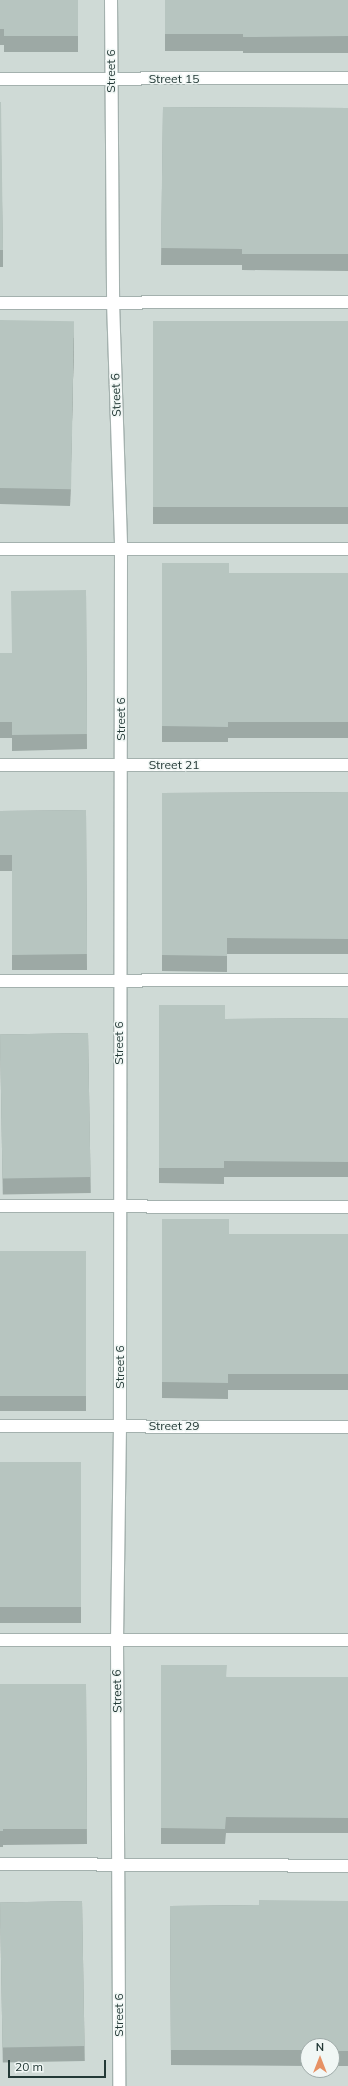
<!DOCTYPE html>
<style>
body{margin:0}
#map{position:relative;width:348px;height:2086px;overflow:hidden;background:#e1eae7;font-family:Mulish,sans-serif}
div>[style]{position:absolute}
[style*='--x']{left:calc(var(--x)*1px);top:calc(var(--y)*1px);width:calc(var(--w)*1px);rotate:calc(var(--a)*1deg)}
.built>*{inset:0;background:#cfdad6}
.roads{filter:drop-shadow(1px 0 #a4b1ae) drop-shadow(-1px 0 #a4b1ae) drop-shadow(0 1px #a4b1ae) drop-shadow(0 -1px #a4b1ae)}
.minor>*{height:12px;margin:-6px;padding:0 6px;transform-origin:6px;border-radius:6px;background:#fff}
.wall>*{inset:0;background:#9da9a5;transform-origin:0 0}
.shaded-wall>*{inset:0;background:#808a86}
.building>*{inset:0;background:#b7c5c0;transform-origin:0 0}
span{translate:-50% -50%;white-space:nowrap;text-align:center;line-height:1.15;-webkit-text-stroke:3px #f1f7f5;paint-order:stroke}
.street-label{font-size:12px;color:#233936}
.north{position:absolute;left:300px;top:2038px;width:40px;height:40px;box-sizing:border-box;background:#f1f7f5;border:1px solid #9faba9;border-radius:50%;rotate:0deg;font-size:11px;font-weight:700;line-height:16px;text-align:center;color:#233936}
.north::after{content:'';display:block;margin:auto;width:14px;height:18px;background:#e69164;clip-path:polygon(50% 0,100% 100%,50% 72%,0 100%)}
.scale{position:absolute;left:8px;top:2060px;width:98px;height:18px;box-sizing:border-box;border:2px solid #233936;border-top:0;padding-left:5px;font-size:12px;line-height:14px;white-space:nowrap;color:#233936;-webkit-text-stroke:3px #f1f7f5;paint-order:stroke}
</style>
<div id="map">
<div class="built">
<i style="clip-path:polygon(evenodd,0 0,348px 0,348px 2086px,0 2086px,0 0,308px 2046px,332px 2046px,332px 2070px,308px 2070px,308px 2046px)"></i>
</div>
<div class="roads">
<div class="minor">
<i style="--x:111;--y:0;--w:302;--a:89.6"></i>
<i style="--x:113;--y:302;--w:247;--a:88.1"></i>
<i style="--x:121;--y:549;--w:877;--a:90.07"></i>
<i style="--x:120;--y:1426;--w:214;--a:90.8"></i>
<i style="--x:117;--y:1640;--w:446;--a:89.7"></i>
<i style="--x:0;--y:79;--w:348;--a:-0.2"></i>
<i style="--x:0;--y:303;--w:348;--a:-0.2"></i>
<i style="--x:0;--y:549;--w:348;--a:0"></i>
<i style="--x:0;--y:765;--w:348;--a:0"></i>
<i style="--x:0;--y:981;--w:348;--a:-0.2"></i>
<i style="--x:0;--y:1206;--w:348;--a:0.2"></i>
<i style="--x:0;--y:1426;--w:348;--a:0.2"></i>
<i style="--x:0;--y:1640;--w:348;--a:0"></i>
<i style="--x:0;--y:1864;--w:348;--a:0.3"></i>
</div>
</div>
<div class="wall">
<i style="clip-path:polygon(0 0,78px 0,78px 52px,4px 52px,4px 45px,0 45px)"></i>
<i style="clip-path:polygon(165px 0,348px 0,348px 53px,243px 53px,243px 51px,165px 51px)"></i>
<i style="clip-path:polygon(0 102px,3px 250px,3px 267px,0 267px)"></i>
<i style="clip-path:polygon(163px 107px,348px 108px,348px 271px,242px 270px,242px 265px,161px 265px)"></i>
<i style="clip-path:polygon(0 320px,74px 338px,70px 506px,0 504px)"></i>
<i style="left:153px;top:321px;width:195px;height:203px"></i>
<i style="clip-path:polygon(162px 563px,229px 573px,348px 573px,348px 738px,228px 738px,228px 742px,162px 742px)"></i>
<i style="clip-path:polygon(86px 590px,87px 749px,12px 751px,12px 738px,0 738px,0 653px,12px 653px)"></i>
<i style="clip-path:polygon(348px 792px,348px 954px,227px 954px,227px 972px,162px 971px,162px 793px)"></i>
<i style="clip-path:polygon(86px 810px,87px 970px,12px 970px,12px 871px,0 871px,0 811px)"></i>
<i style="clip-path:polygon(159px 1005px,225px 1019px,348px 1018px,348px 1177px,224px 1177px,224px 1184px,159px 1183px)"></i>
<i style="left:88px;top:1033px;width:160px;height:88px;rotate:89deg"></i>
<i style="clip-path:polygon(162px 1219px,229px 1234px,348px 1234px,348px 1390px,228px 1390px,228px 1399px,162px 1398px)"></i>
<i style="left:86px;top:1251px;width:160px;height:86px;rotate:90deg"></i>
<i style="left:0;top:1462px;width:81px;height:161px"></i>
<i style="clip-path:polygon(161px 1665px,227px 1677px,348px 1677px,348px 1833px,226px 1833px,225px 1844px,161px 1844px)"></i>
<i style="clip-path:polygon(0 1684px,86px 1684px,87px 1844px,3px 1845px,3px 1847px,0 1847px)"></i>
<i style="left:82px;top:1901px;width:160px;height:82px;rotate:89deg"></i>
<i style="clip-path:polygon(348px 1901px,348px 2066px,332px 2066px,332px 2046px,308px 2046px,308px 2066px,171px 2065px,170px 1906px,259px 1905px)"></i>
</div>
<div class="shaded-wall">
<i style="clip-path:polygon(74px 321px,74px 338px,70px 506px,70px 489px)"></i>
</div>
<div class="building">
<i style="clip-path:polygon(0 0,78px 0,78px 36px,4px 36px,4px 29px,0 29px)"></i>
<i style="clip-path:polygon(165px 0,348px 0,348px 36px,243px 37px,243px 34px,165px 34px)"></i>
<i style="clip-path:polygon(0 102px,1px 102px,3px 250px,0 250px)"></i>
<i style="clip-path:polygon(163px 107px,348px 108px,348px 254px,242px 254px,242px 249px,161px 248px)"></i>
<i style="left:0;top:320px;width:74px;height:168px;rotate:1deg"></i>
<i style="left:153px;top:321px;width:195px;height:186px"></i>
<i style="clip-path:polygon(162px 563px,229px 563px,229px 573px,348px 573px,348px 722px,228px 722px,228px 727px,162px 726px)"></i>
<i style="clip-path:polygon(86px 590px,87px 734px,12px 735px,12px 722px,0 722px,0 653px,12px 653px,11px 591px)"></i>
<i style="clip-path:polygon(348px 792px,348px 939px,227px 938px,227px 956px,162px 955px,162px 793px)"></i>
<i style="clip-path:polygon(86px 810px,87px 954px,12px 955px,12px 855px,0 855px,0 811px)"></i>
<i style="clip-path:polygon(159px 1005px,225px 1005px,225px 1019px,348px 1018px,348px 1162px,224px 1161px,224px 1168px,159px 1168px)"></i>
<i style="left:88px;top:1033px;width:144px;height:88px;rotate:89deg"></i>
<i style="clip-path:polygon(162px 1219px,229px 1219px,229px 1234px,348px 1234px,348px 1374px,228px 1374px,228px 1383px,162px 1382px)"></i>
<i style="left:86px;top:1251px;width:145px;height:86px;rotate:90deg"></i>
<i style="left:0;top:1462px;width:81px;height:145px"></i>
<i style="clip-path:polygon(161px 1665px,227px 1665px,226px 1677px,348px 1677px,348px 1818px,226px 1817px,225px 1829px,161px 1828px)"></i>
<i style="clip-path:polygon(0 1684px,86px 1684px,87px 1829px,3px 1829px,3px 1831px,0 1831px)"></i>
<i style="clip-path:polygon(259px 1900px,348px 1901px,348px 2051px,332px 2051px,332px 2046px,308px 2046px,308px 2050px,171px 2050px,170px 1906px,259px 1905px)"></i>
<i style="left:82px;top:1901px;width:145px;height:82px;rotate:89deg"></i>
</div>
<div class="street-label">
<span style="left:111px;top:71px;rotate:-90deg">Street 6</span>
<span style="left:174px;top:79px">Street 15</span>
<span style="left:116px;top:395px;rotate:-92deg">Street 6</span>
<span style="left:121px;top:719px;rotate:-90deg">Street 6</span>
<span style="left:174px;top:765px">Street 21</span>
<span style="left:119px;top:1043px;rotate:-90deg">Street 6</span>
<span style="left:120px;top:1367px;rotate:-90deg">Street 6</span>
<span style="left:174px;top:1426px">Street 29</span>
<span style="left:117px;top:1691px;rotate:-91deg">Street 6</span>
<span style="left:119px;top:2015px;rotate:-90deg">Street 6</span>
</div>
<div class="north">N</div>
<div class="scale">20 m</div>
</div>
